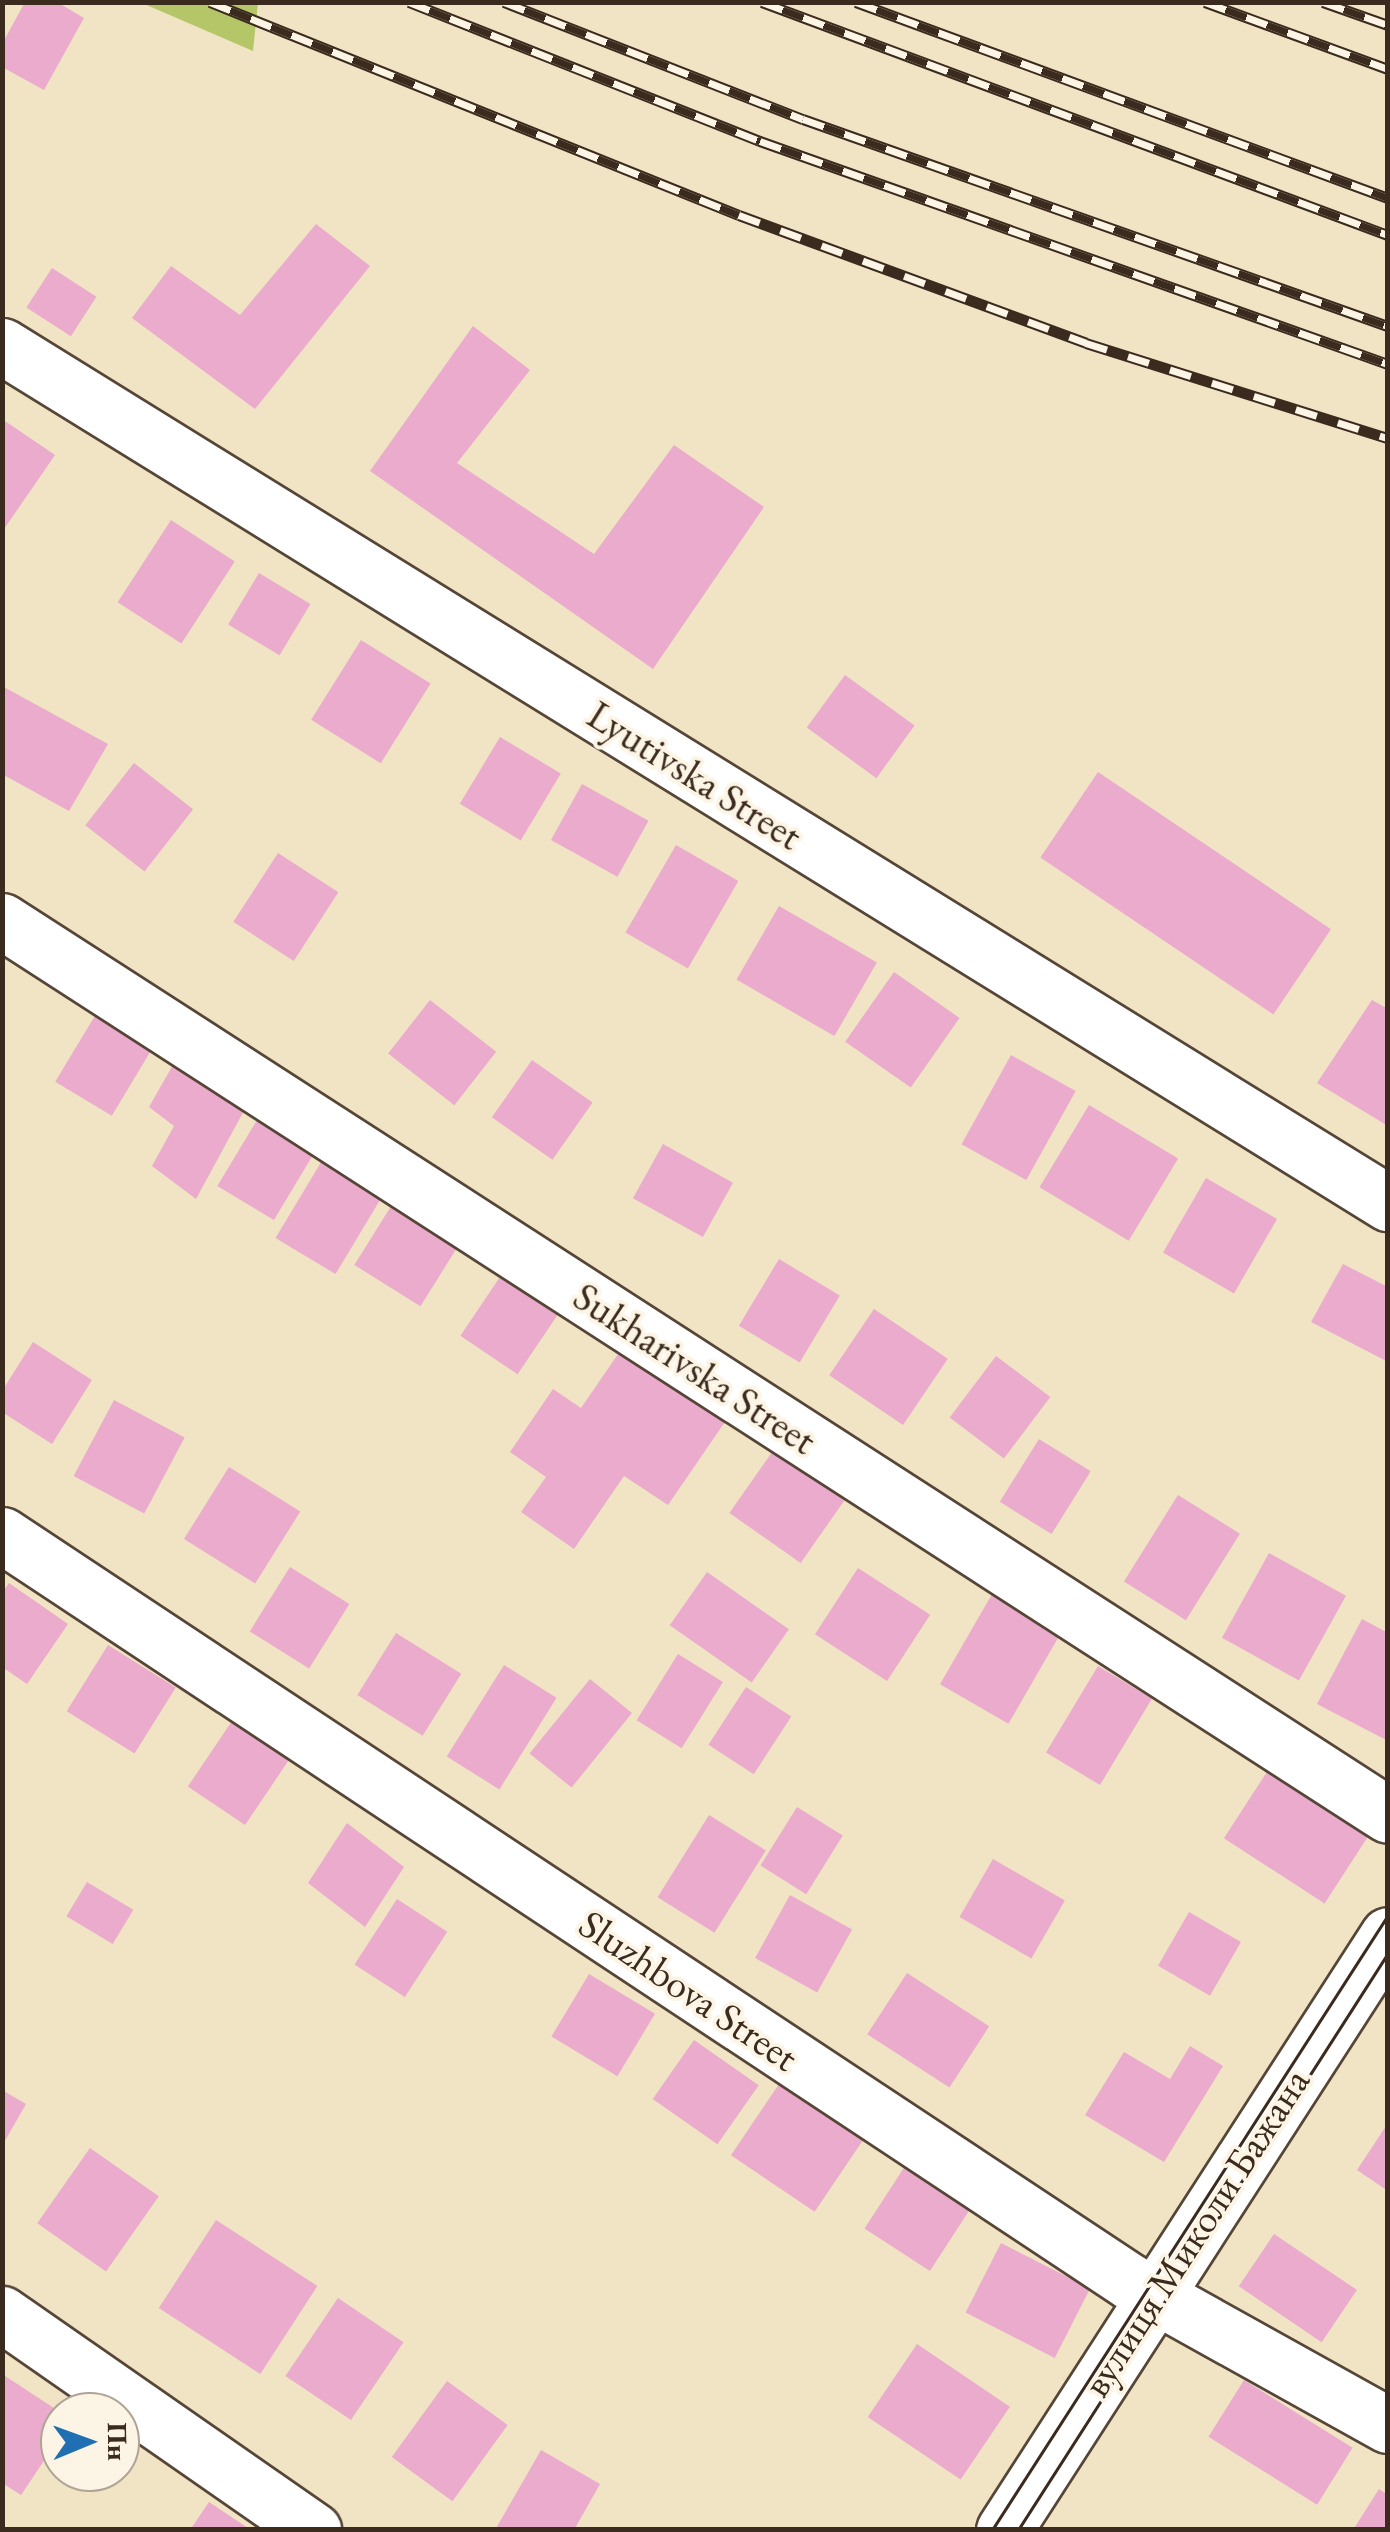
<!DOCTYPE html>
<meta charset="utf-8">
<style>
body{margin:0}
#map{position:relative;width:1390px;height:2532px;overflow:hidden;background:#f0e4c5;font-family:"EB Garamond",serif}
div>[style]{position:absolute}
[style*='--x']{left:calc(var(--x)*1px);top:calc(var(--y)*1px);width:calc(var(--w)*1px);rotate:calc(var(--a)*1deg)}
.green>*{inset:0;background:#b5c669}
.building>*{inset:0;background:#eaabcc;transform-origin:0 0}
.roads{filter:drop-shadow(2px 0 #564637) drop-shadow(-2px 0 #564637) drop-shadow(0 2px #564637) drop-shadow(0 -2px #564637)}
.street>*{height:55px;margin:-27.5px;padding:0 27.5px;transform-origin:27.5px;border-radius:27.5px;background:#fff}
.tram>*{height:2.5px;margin:-1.25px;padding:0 1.25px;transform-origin:1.25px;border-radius:1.25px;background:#3b2a1e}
.rail>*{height:11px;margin-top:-5.5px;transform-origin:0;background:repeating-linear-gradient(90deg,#fcf5e5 0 22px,#3b2a1e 0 44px);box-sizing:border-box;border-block:2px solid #3b2a1e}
span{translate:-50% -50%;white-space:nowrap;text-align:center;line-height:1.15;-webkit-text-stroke:8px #fcf5e5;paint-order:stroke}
.street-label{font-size:40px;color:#3b2a1e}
.frame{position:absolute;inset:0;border:5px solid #3b2a1e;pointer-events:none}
.north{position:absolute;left:40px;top:2392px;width:100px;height:100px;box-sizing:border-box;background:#fcf5e5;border:2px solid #afa495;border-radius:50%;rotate:89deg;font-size:28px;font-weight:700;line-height:40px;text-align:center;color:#3b2a1e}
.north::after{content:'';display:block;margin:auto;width:35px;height:45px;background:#1f6fb2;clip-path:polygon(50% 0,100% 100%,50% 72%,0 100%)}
</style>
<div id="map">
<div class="green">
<i style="clip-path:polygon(142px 3px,258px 3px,253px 51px)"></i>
</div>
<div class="building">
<i style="clip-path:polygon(25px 2px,57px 2px,84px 18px,44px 90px,2px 67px,2px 44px)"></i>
<i style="clip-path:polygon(316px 224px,370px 266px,255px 409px,132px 318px,171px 266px,240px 315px)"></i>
<i style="left:52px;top:268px;width:53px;height:47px;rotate:33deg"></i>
<i style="clip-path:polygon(473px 326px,530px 370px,457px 463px,594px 554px,674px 445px,764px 507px,653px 669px,370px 471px)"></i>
<i style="clip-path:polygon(2px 419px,55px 455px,2px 532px)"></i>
<i style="left:171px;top:520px;width:76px;height:98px;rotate:33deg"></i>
<i style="left:259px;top:573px;width:60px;height:60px;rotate:31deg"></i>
<i style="left:361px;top:640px;width:82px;height:94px;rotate:32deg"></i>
<i style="left:845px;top:675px;width:86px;height:65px;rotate:36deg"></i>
<i style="clip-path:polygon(2px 686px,108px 744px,69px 811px,2px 774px)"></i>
<i style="left:500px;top:737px;width:71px;height:78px;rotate:31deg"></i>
<i style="left:134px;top:763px;width:75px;height:79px;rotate:38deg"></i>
<i style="left:1098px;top:772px;width:281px;height:103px;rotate:34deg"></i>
<i style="left:582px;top:784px;width:76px;height:64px;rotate:29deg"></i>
<i style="left:676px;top:845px;width:72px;height:101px;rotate:30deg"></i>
<i style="left:278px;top:853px;width:72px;height:82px;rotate:33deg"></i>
<i style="left:779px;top:906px;width:113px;height:85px;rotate:30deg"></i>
<i style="left:894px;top:972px;width:80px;height:85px;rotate:35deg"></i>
<i style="left:430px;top:1000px;width:84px;height:68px;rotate:38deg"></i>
<i style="clip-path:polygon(1372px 1000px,1388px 1009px,1388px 1126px,1317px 1083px)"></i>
<i style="left:99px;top:1009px;width:66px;height:85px;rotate:31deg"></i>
<i style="left:1011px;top:1055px;width:74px;height:102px;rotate:29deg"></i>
<i style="clip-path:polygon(178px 1056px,246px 1107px,196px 1199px,152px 1166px,174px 1126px,149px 1107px)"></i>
<i style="left:532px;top:1060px;width:74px;height:70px;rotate:35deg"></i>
<i style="left:1089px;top:1105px;width:104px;height:96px;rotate:31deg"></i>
<i style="left:257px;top:1120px;width:66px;height:77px;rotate:31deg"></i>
<i style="left:663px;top:1144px;width:80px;height:62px;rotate:29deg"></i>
<i style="left:326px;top:1154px;width:70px;height:98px;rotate:31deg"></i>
<i style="left:1206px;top:1178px;width:82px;height:86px;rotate:30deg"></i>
<i style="left:393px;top:1203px;width:78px;height:73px;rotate:32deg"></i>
<i style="left:779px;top:1259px;width:71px;height:78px;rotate:31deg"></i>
<i style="clip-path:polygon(1343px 1264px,1388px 1287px,1388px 1362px,1311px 1322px)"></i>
<i style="left:504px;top:1271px;width:69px;height:78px;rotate:34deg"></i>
<i style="left:874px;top:1309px;width:89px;height:80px;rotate:34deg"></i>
<i style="clip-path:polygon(33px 1342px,92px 1380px,52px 1444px,2px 1412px,2px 1391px)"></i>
<i style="clip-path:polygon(625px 1344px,729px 1416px,668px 1505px,624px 1476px,574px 1549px,521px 1512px,546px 1477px,510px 1452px,553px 1389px,581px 1408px)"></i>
<i style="left:996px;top:1356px;width:68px;height:77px;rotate:37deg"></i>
<i style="left:114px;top:1400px;width:80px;height:86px;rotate:28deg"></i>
<i style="left:1039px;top:1439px;width:61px;height:74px;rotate:32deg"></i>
<i style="left:777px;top:1445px;width:87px;height:83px;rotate:35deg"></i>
<i style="left:229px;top:1467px;width:84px;height:85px;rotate:32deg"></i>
<i style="left:1178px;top:1495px;width:73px;height:102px;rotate:32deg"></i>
<i style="left:1269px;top:1553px;width:88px;height:97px;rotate:29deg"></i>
<i style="left:290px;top:1567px;width:70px;height:76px;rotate:32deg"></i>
<i style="left:858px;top:1568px;width:86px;height:79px;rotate:33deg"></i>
<i style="left:707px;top:1572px;width:100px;height:65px;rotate:35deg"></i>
<i style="clip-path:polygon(9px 1583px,68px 1624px,27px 1684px,2px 1667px,2px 1593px)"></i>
<i style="left:995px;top:1589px;width:79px;height:110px;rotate:30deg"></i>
<i style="clip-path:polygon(1362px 1619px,1388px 1633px,1388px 1741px,1317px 1704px)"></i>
<i style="left:396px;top:1633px;width:77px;height:73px;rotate:32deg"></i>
<i style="left:108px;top:1645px;width:80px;height:78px;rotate:32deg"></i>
<i style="left:678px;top:1654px;width:53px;height:78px;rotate:32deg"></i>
<i style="left:504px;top:1665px;width:62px;height:108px;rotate:32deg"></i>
<i style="left:1098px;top:1666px;width:63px;height:101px;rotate:31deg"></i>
<i style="left:590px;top:1679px;width:54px;height:96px;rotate:39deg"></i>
<i style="left:746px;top:1687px;width:54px;height:69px;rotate:33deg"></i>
<i style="left:232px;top:1721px;width:69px;height:79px;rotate:34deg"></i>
<i style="left:1274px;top:1761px;width:120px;height:92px;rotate:33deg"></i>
<i style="left:797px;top:1807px;width:54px;height:69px;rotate:32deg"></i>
<i style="left:709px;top:1815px;width:67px;height:97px;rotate:32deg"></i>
<i style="clip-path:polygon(347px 1823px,404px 1867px,365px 1927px,308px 1883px)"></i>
<i style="left:993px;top:1859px;width:83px;height:67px;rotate:30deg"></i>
<i style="left:87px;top:1882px;width:54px;height:40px;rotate:31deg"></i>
<i style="left:790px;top:1895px;width:71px;height:72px;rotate:29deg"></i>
<i style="left:397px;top:1899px;width:60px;height:78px;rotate:33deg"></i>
<i style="left:1189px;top:1912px;width:60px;height:62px;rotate:30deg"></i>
<i style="left:907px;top:1973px;width:98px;height:73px;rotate:33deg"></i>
<i style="left:589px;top:1974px;width:77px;height:73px;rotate:31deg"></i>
<i style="left:694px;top:2040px;width:79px;height:72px;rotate:35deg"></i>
<i style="clip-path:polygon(1190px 2046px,1223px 2066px,1164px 2162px,1085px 2115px,1124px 2052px,1170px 2079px)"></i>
<i style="left:779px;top:2084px;width:101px;height:86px;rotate:34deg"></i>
<i style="clip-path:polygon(2px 2090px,26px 2104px,2px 2146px)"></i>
<i style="clip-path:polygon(1388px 2123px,1388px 2191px,1357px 2170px)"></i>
<i style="left:90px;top:2148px;width:84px;height:92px;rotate:35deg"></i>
<i style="left:907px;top:2163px;width:78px;height:78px;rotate:33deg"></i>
<i style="left:216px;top:2220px;width:121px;height:105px;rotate:33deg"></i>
<i style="left:1274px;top:2234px;width:100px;height:63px;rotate:34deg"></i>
<i style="left:1001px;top:2243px;width:100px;height:78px;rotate:27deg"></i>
<i style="left:338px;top:2298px;width:79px;height:94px;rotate:34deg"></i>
<i style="left:917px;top:2344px;width:112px;height:88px;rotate:34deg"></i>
<i style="clip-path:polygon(2px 2374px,60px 2412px,60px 2437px,21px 2495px,2px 2483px)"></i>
<i style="left:1244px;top:2380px;width:128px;height:67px;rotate:32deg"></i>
<i style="left:447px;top:2381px;width:75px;height:94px;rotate:36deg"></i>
<i style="clip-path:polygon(541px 2450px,600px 2484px,574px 2530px,495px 2530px)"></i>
<i style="clip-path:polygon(1379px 2489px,1388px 2495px,1388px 2530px,1353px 2530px)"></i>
<i style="clip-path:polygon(209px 2502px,251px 2530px,190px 2530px)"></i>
</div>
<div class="roads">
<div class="street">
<i style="--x:2;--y:346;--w:1630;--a:31.73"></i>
<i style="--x:2;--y:921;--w:1649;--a:32.82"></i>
<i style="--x:2;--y:1535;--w:1352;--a:33.5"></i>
<i style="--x:1129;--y:2281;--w:296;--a:29.1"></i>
<i style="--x:2;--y:2314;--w:379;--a:34.8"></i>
<i style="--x:1004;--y:2530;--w:708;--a:-57.16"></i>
</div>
</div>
<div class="tram">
<i style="--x:992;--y:2530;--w:731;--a:-57.22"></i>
<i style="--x:1018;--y:2530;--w:685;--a:-57.33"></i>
</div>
<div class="rail">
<i style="--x:210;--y:2;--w:570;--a:21.93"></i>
<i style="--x:739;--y:215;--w:370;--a:20.2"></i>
<i style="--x:1086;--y:343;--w:317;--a:17.5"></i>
<i style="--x:409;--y:2;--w:378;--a:21.6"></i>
<i style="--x:760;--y:141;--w:666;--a:19.55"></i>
<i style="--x:504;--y:2;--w:321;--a:21.4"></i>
<i style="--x:803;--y:119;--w:621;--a:19.49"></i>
<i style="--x:762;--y:2;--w:668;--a:20.42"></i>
<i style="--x:856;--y:2;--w:567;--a:20.22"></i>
<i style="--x:1205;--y:2;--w:195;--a:20.1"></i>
<i style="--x:1323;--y:2;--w:69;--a:19.5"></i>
</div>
<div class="street-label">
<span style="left:695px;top:775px;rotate:32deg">Lyutivska Street</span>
<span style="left:695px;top:1368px;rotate:33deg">Sukharivska Street</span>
<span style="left:689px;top:1990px;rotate:34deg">Sluzhbova Street</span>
<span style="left:1195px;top:2232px;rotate:-57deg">вулиця Миколи Бажана</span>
</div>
<div class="frame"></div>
<div class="north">Пн</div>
</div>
